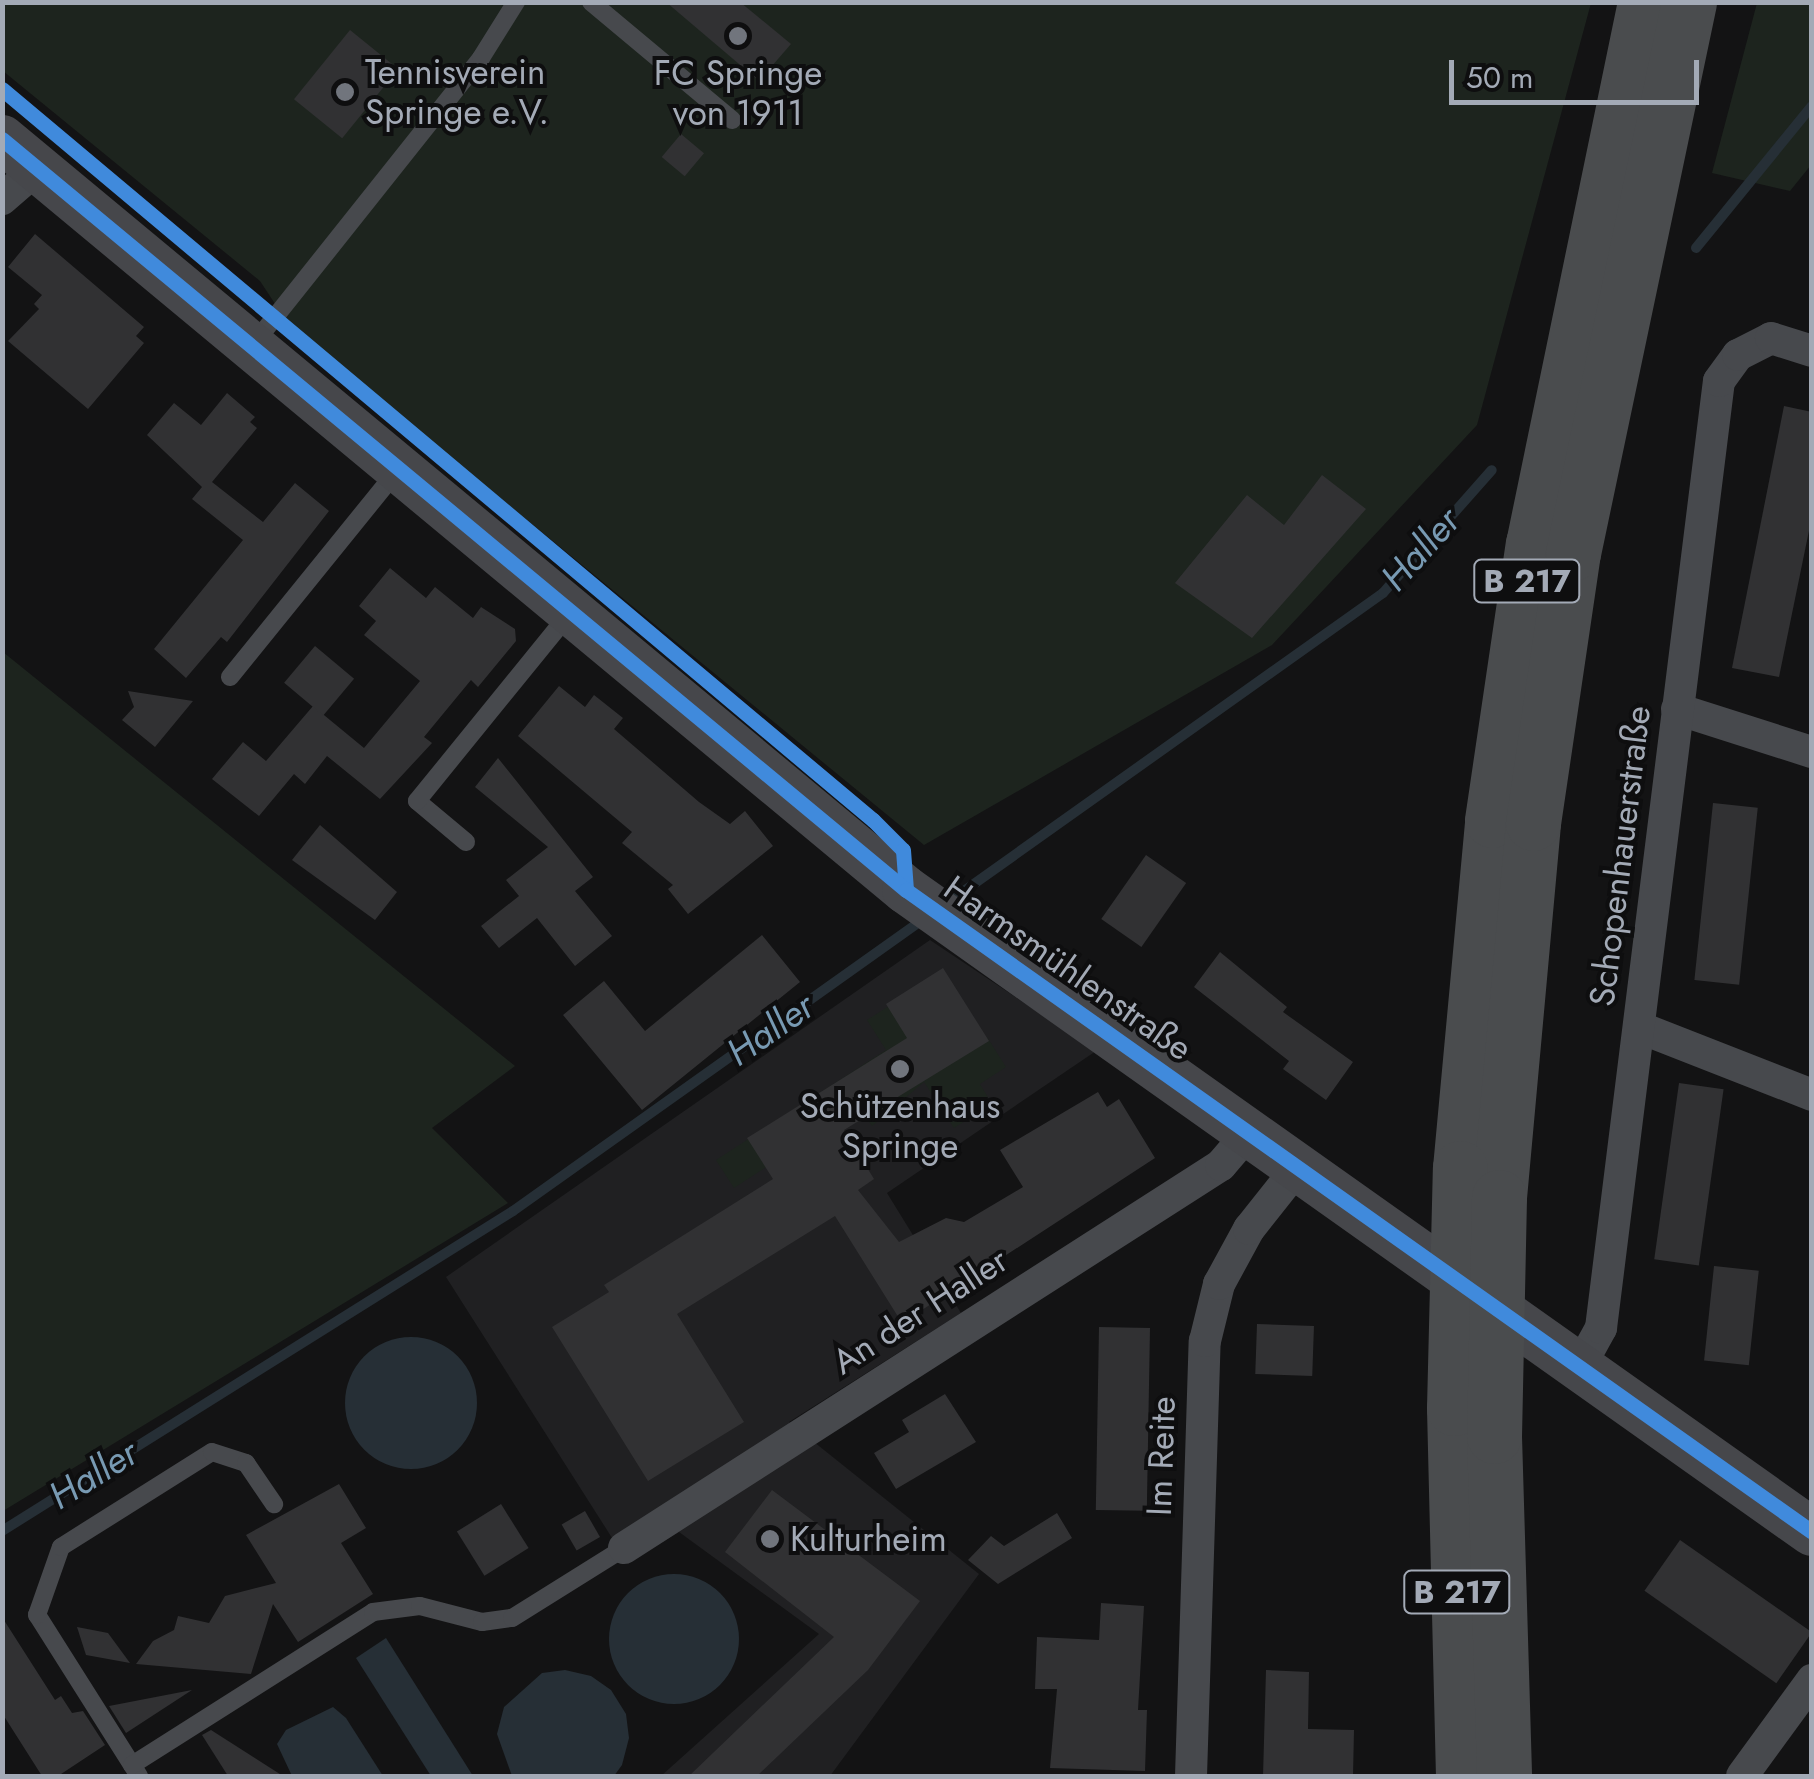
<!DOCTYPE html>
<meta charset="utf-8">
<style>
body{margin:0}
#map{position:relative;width:1814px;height:1779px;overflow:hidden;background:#131314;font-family:Jost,sans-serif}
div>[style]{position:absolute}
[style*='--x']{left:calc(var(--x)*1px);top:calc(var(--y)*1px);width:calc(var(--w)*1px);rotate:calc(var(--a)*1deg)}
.built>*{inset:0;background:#202022}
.green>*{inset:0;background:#1d241e}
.water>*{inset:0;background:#262f36}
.round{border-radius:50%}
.stream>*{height:10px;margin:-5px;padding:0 5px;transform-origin:5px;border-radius:5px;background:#262f36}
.building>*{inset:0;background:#313133;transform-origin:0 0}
.lane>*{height:18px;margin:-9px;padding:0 9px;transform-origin:9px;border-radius:9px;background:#47494d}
.street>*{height:32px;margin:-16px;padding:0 16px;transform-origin:16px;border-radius:16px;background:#47494d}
.secondary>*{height:48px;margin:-24px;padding:0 24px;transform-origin:24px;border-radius:24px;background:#46474b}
.highway>*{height:55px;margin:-27.5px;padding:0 27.5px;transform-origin:27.5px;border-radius:27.5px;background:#4a4c4e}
.highway-bridge>*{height:55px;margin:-27.5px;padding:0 27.5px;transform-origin:27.5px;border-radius:27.5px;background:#4a4c4e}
.cycleway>*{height:15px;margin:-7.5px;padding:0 7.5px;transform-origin:7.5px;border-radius:7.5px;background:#408adc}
.dots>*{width:28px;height:28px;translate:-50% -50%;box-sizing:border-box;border:5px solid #0e0e0f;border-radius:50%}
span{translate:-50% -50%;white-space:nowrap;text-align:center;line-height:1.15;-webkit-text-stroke:8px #0e0e0f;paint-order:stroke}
.shield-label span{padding:2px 8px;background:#0e0e0f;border:2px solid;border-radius:8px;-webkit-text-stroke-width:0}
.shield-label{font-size:32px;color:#a3aab6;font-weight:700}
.poi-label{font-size:35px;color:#a3aab6}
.left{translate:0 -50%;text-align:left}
.street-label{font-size:35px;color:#a3aab6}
.water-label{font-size:38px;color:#789ab3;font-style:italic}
.frame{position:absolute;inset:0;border:5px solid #a3aab6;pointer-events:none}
.scale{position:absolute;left:1449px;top:60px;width:250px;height:45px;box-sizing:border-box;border:5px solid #a3aab6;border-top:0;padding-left:12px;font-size:30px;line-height:35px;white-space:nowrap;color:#a3aab6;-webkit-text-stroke:8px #0e0e0f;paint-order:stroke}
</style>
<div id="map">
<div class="built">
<i style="clip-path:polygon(930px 940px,1096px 1051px,887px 1193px,961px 1313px,789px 1422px,979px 1574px,830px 1776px,661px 1776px,819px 1634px,679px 1532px,628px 1563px,446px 1277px)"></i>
</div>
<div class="green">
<i style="clip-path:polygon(2px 3px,1591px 3px,1477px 425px,1272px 645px,924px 845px,289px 325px,260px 281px,3px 71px)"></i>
<i style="clip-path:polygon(1757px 3px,1811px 3px,1811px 165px,1790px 191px,1712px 173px)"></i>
<i style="clip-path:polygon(3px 652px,515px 1066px,432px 1128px,508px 1203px,3px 1511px)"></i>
<i style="clip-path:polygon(911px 992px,954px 1059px,987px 1037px,1006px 1067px,980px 1084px,992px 1104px,954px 1128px,924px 1082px,872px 1126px,858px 1107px,734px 1188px,716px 1160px,886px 1050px,867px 1020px)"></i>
</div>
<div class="water">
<i class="round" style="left:345px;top:1337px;width:132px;height:132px"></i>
<i class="round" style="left:609px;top:1574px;width:130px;height:130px"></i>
<i style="clip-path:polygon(386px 1638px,473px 1776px,431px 1776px,356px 1658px)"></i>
<i style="clip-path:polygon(565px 1670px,591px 1676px,611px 1690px,626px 1714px,629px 1738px,622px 1765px,614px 1776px,512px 1776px,497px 1734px,504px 1707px,542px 1673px)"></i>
<i style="clip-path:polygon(333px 1707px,346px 1718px,383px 1776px,292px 1776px,277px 1744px,286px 1730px)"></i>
</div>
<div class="stream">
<i style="--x:1696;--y:248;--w:183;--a:-50.8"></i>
<i style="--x:947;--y:903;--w:535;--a:-35.41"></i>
<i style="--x:1383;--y:593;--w:164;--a:-48.5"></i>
<i style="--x:2;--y:1531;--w:603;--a:-32.06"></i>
<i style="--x:513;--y:1211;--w:506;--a:-35.42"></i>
</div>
<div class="building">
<i style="clip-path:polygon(666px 2px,740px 2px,791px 44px,759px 81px)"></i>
<i style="left:350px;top:30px;width:62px;height:89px;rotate:39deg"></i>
<i style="left:681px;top:134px;width:30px;height:30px;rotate:40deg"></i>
<i style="clip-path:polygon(35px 234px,144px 327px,136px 336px,144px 343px,88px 409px,8px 341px,39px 309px,34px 304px,42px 295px,8px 267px)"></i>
<i style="clip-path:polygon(227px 393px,255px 417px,250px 422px,257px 428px,212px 482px,263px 522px,295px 483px,329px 511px,227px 642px,221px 637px,186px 678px,154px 649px,243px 540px,192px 499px,202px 487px,147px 435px,174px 403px,201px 425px)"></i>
<i style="clip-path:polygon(1784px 406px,1812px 412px,1812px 516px,1779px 677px,1732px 668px)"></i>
<i style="clip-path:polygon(1322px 475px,1366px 509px,1252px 638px,1175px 583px,1247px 495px,1284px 525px)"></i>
<i style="clip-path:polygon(390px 568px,426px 598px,435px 587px,473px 618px,481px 607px,515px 629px,516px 641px,478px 687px,471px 680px,424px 737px,432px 743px,380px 799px,327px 756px,305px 784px,294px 774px,259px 816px,212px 779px,243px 742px,266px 761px,313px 706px,364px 748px,420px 681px,364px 635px,376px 621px,359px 606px)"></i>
<i style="left:315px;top:646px;width:51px;height:48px;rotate:40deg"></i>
<i style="clip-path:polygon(559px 686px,585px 707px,594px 695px,623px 718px,614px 729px,699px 802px,730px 824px,745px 811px,773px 846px,688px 914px,668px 889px,673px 885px,622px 843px,632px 832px,518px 736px)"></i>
<i style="clip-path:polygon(128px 691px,193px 701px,155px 747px,122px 720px,134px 707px)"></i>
<i style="clip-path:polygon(498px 758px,593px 877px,575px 891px,612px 936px,575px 966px,537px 918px,499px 948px,481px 926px,519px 896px,506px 880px,548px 847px,475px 787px)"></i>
<i style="left:1713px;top:803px;width:45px;height:178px;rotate:6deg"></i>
<i style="clip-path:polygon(320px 825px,397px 892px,375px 920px,292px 860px)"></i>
<i style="left:1146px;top:855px;width:49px;height:78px;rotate:35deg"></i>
<i style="clip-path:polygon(762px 935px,800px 982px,642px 1110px,563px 1015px,604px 981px,645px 1031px)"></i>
<i style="clip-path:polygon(1220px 952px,1287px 1007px,1283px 1012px,1353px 1062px,1326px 1100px,1283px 1069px,1289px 1061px,1194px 987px)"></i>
<i style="clip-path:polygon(943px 968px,989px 1041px,844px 1130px,874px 1179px,858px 1190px,899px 1242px,946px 1218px,964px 1222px,1023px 1187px,1000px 1150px,1098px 1092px,1107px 1107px,1119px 1099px,1155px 1158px,902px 1323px,835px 1216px,677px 1314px,744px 1422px,648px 1481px,552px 1327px,609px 1292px,604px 1285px,773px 1179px,747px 1138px,907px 1038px,886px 1004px)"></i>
<i style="left:1679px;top:1083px;width:45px;height:178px;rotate:8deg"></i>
<i style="left:1714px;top:1266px;width:45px;height:95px;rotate:6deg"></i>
<i style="left:1257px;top:1324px;width:57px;height:50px;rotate:2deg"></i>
<i style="left:1099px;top:1327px;width:51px;height:183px;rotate:1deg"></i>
<i style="clip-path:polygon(945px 1394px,976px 1442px,896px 1489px,874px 1453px,909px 1432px,902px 1420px)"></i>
<i style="clip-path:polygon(339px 1484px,366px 1528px,341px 1543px,373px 1594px,298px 1642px,273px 1604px,251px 1674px,136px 1664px,153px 1641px,174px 1630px,178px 1616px,209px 1623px,225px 1596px,276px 1583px,246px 1535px)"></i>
<i style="clip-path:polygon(772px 1490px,920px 1601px,868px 1670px,757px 1776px,689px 1776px,834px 1637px,725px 1552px)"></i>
<i style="left:501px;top:1504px;width:52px;height:52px;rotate:58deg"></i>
<i style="left:585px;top:1511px;width:30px;height:27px;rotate:60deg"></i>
<i style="clip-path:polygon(1057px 1513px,1072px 1538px,998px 1584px,968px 1560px,991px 1536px,1004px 1546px)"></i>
<i style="left:1680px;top:1540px;width:161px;height:62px;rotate:35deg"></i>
<i style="clip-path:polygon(1101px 1603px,1144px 1606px,1138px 1710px,1147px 1710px,1145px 1771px,1050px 1768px,1057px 1689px,1035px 1689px,1037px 1637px,1099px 1640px)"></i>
<i style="clip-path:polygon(2px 1617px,55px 1700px,61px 1696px,72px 1713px,83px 1711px,105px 1745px,58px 1776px,42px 1776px,2px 1713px)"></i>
<i style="clip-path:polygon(77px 1627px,108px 1633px,130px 1663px,86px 1655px)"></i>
<i style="clip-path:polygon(1266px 1670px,1309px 1672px,1308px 1729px,1354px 1730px,1353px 1776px,1263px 1776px)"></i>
<i style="clip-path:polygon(192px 1690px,126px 1733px,109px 1706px)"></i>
<i style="clip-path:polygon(211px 1730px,283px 1776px,228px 1776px,202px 1735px)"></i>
</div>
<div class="lane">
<i style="--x:591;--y:2;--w:184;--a:39.9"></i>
<i style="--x:252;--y:346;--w:368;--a:-51.5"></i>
<i style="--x:481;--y:58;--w:66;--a:-58"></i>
<i style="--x:230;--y:677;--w:264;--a:-51"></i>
<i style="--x:466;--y:842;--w:64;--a:-140.1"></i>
<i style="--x:417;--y:801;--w:240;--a:-50.9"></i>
<i style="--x:132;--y:1765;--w:178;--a:-122.3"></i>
<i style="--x:37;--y:1615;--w:72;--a:-70.6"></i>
<i style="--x:61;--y:1547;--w:178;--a:-32.2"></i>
<i style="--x:212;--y:1452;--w:36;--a:18"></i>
<i style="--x:246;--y:1463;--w:50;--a:55.7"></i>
<i style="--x:139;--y:1776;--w:13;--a:-122"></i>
<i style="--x:132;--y:1765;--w:285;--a:-32.4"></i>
<i style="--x:373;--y:1612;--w:47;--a:-7.3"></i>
<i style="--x:420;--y:1606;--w:64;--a:14.5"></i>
<i style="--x:482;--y:1622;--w:30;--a:-8"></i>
<i style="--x:512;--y:1618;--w:132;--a:-32"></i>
</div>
<div class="street">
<i style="--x:2;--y:199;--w:48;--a:-40.7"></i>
<i style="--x:1677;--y:709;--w:142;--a:17.7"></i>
<i style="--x:1641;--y:1028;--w:184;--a:21.4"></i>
<i style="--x:1579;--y:1368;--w:46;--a:-61.2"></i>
<i style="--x:1601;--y:1328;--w:954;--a:-82.9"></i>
<i style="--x:1719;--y:381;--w:32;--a:-54"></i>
<i style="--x:1738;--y:355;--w:37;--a:-27"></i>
<i style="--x:1771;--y:338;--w:43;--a:17.6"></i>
<i style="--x:624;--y:1548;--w:709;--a:-32.68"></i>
<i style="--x:1221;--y:1165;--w:45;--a:-49.5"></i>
<i style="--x:1191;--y:1776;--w:435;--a:-88.2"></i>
<i style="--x:1205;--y:1341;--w:59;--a:-76.2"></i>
<i style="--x:1219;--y:1284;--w:63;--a:-61.4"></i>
<i style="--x:1249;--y:1229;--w:80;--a:-51.6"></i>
<i style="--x:1742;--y:1776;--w:119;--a:-53.9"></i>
</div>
<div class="secondary">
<i style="--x:2;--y:139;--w:1175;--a:39.72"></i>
<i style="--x:906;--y:890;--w:1110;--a:35.32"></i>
</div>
<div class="highway">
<i style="--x:1460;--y:1168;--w:349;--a:-84.7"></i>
<i style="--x:1492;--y:820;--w:279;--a:-81.6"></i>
<i style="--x:1533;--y:544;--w:553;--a:-78.32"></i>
<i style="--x:1499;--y:1197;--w:376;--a:-84.8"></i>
<i style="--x:1533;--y:823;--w:273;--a:-81.6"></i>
<i style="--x:1573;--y:553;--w:563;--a:-78.11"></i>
<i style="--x:1454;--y:1408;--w:368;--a:88.6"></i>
<i style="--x:1494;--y:1436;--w:340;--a:88.3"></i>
</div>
<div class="highway-bridge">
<i style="--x:1454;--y:1408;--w:240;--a:-88.6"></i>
<i style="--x:1494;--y:1436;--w:239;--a:-88.8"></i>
</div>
<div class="cycleway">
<i style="--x:2;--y:89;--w:1137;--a:40.01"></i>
<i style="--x:873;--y:820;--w:42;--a:45"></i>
<i style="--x:903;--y:850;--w:40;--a:85.7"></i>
<i style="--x:2;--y:139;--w:1175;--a:39.72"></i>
<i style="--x:906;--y:890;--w:1110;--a:35.32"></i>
</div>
<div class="dots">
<i style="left:738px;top:36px;background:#71757d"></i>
<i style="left:345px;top:92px;background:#71757d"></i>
<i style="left:900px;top:1069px;background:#71757d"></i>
<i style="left:770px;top:1539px;background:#71757d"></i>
</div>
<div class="shield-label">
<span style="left:1527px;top:581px">B 217</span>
<span style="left:1457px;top:1592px">B 217</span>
</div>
<div class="poi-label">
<span class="left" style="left:365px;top:92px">Tennisverein<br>Springe e.V.</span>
<span style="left:738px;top:93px">FC Springe<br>von 1911</span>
<span style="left:900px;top:1126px">Schützenhaus<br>Springe</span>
<span class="left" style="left:790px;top:1539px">Kulturheim</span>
</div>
<div class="street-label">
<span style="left:1620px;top:856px;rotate:-83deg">Schopenhauerstraße</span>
<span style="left:1068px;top:968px;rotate:35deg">Harmsmühlenstraße</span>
<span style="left:920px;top:1311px;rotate:-33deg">An der Haller</span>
<span style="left:1161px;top:1456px;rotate:-88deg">Im Reite</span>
</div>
<div class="water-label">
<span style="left:1420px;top:549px;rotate:-48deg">Haller</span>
<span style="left:770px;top:1029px;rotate:-35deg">Haller</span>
<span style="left:93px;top:1474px;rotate:-32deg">Haller</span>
</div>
<div class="frame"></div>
<div class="scale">50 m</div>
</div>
